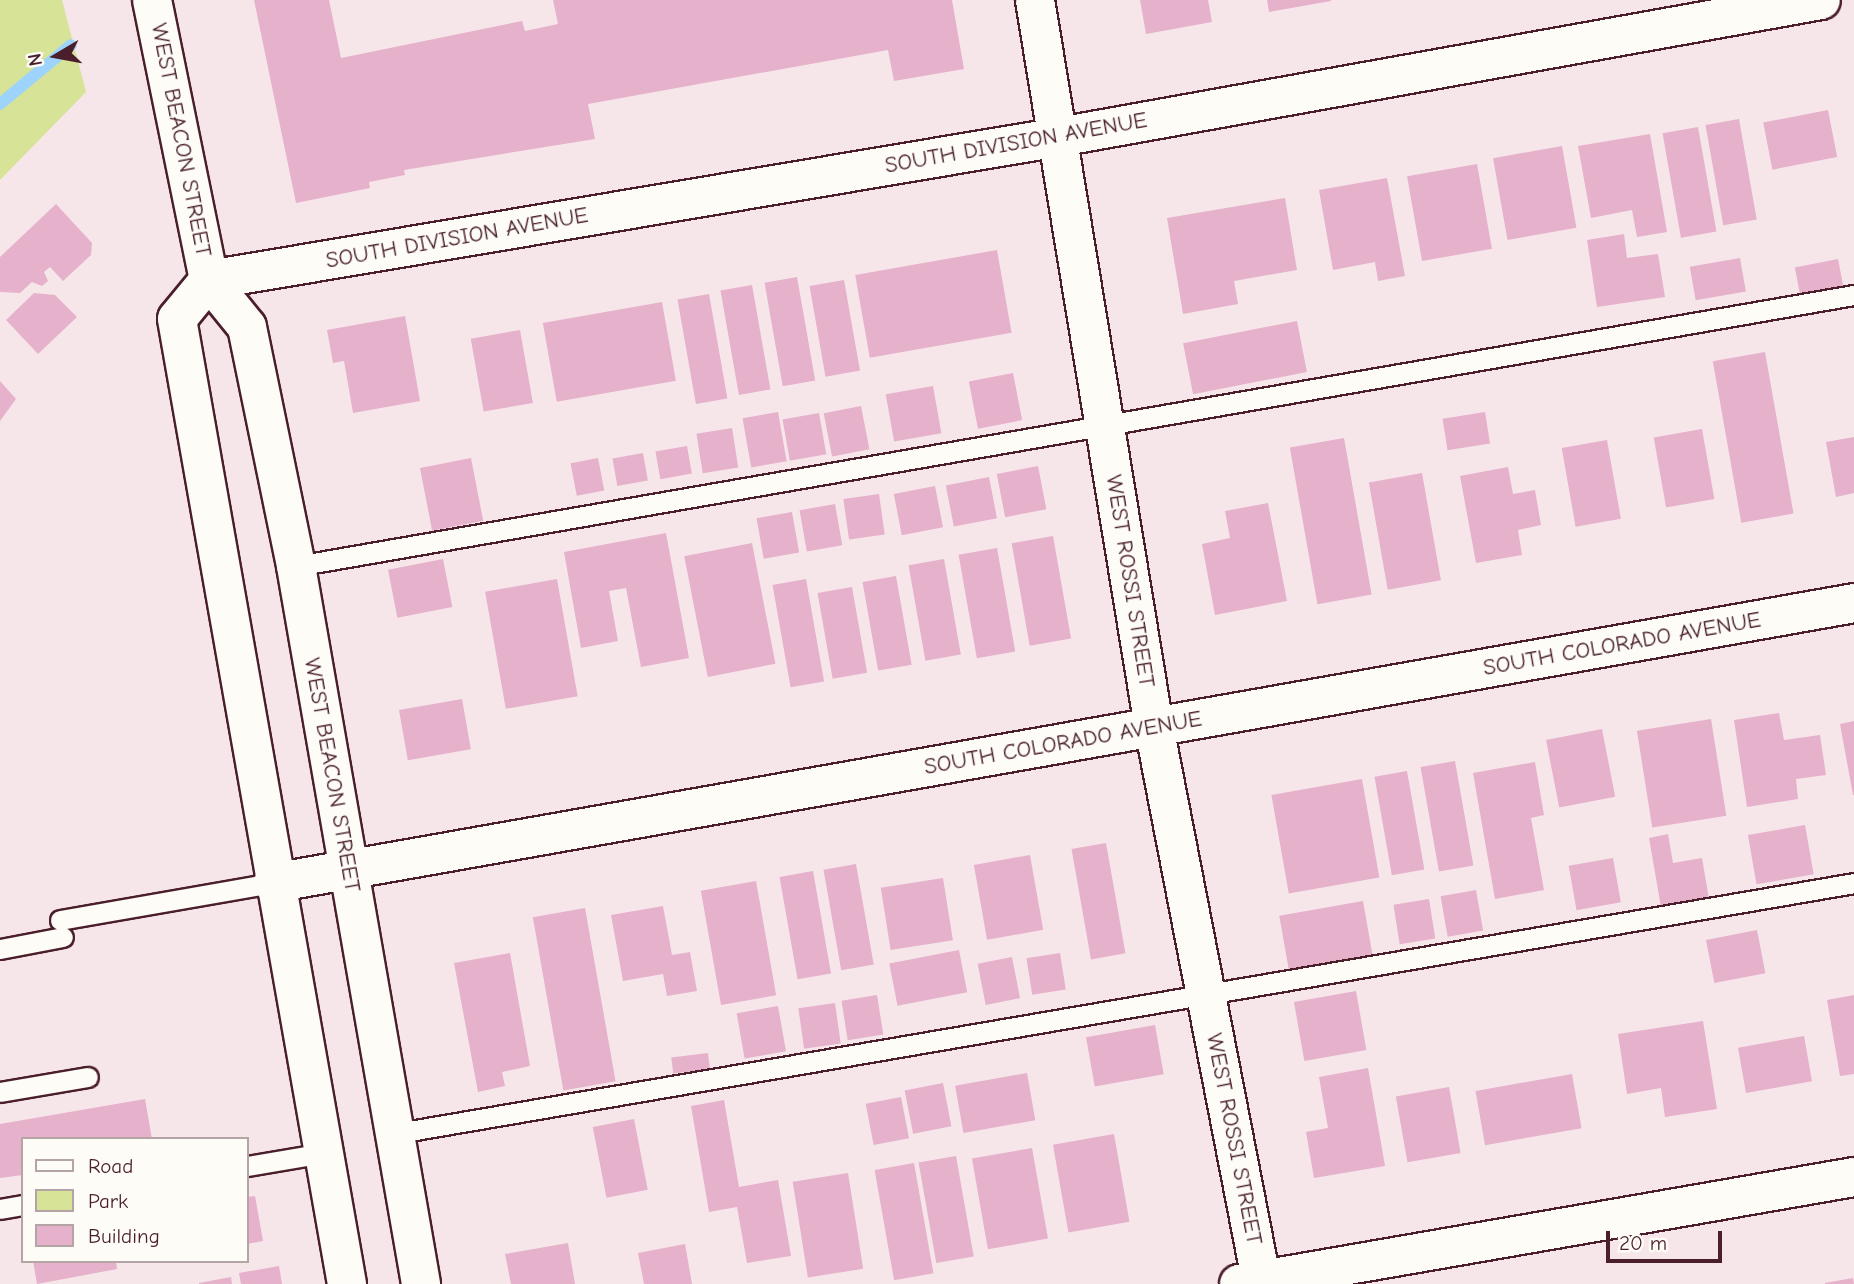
<!DOCTYPE html>
<style>
body{margin:0}
#map{position:relative;width:1854px;height:1284px;overflow:hidden;background:#f6e6ea;font-family:"Comic Neue",sans-serif}
div>[style]{position:absolute}
[style*='--x']{left:calc(var(--x)*1px);top:calc(var(--y)*1px);width:calc(var(--w)*1px);rotate:calc(var(--a)*1deg)}
.green>*{inset:0;background:#d7e396}
.stream>*{height:12px;margin:-6px;padding:0 6px;transform-origin:6px;border-radius:6px;background:#9ed3fc}
.building>*{inset:0;background:#e6b1cb;transform-origin:0 0}
.roads{filter:drop-shadow(2px 0 #4a1f2b) drop-shadow(-2px 0 #4a1f2b) drop-shadow(0 2px #4a1f2b) drop-shadow(0 -2px #4a1f2b)}
.service>*{height:19px;margin:-9.5px;padding:0 9.5px;transform-origin:9.5px;border-radius:9.5px;background:#fdfcf7}
.minor>*{height:38px;margin:-19px;padding:0 19px;transform-origin:19px;border-radius:19px;background:#fdfcf7}
.tertiary>*{height:38px;margin:-19px;padding:0 19px;transform-origin:19px;border-radius:19px;background:#fdfcf7}
span{translate:-50% -50%;white-space:nowrap;text-align:center;line-height:1.15;-webkit-text-stroke:5px #fdfcf7;paint-order:stroke}
.street-label{font-size:23px;color:#4a1f2b}
.legend{position:absolute;left:21px;top:1137px;width:228px;height:126px;box-sizing:border-box;background:#fdfcf7;border:2px solid #b5a4a5;margin:0;padding:9px 12px;list-style:none;font-size:21px;color:#4a1f2b}
.legend li{display:flex;align-items:center;gap:14px;height:35px}
.legend b{width:35px;border:2px solid #b5a4a5}
.north{position:absolute;left:21px;top:21px;width:70px;height:70px;-webkit-text-stroke:5px #fdfcf7;paint-order:stroke;rotate:260deg;font-size:19px;font-weight:700;line-height:28px;text-align:center;color:#4a1f2b}
.north::after{content:'';display:block;margin:auto;width:24px;height:32px;background:#4a1f2b;clip-path:polygon(50% 0,100% 100%,50% 72%,0 100%)}
.scale{position:absolute;left:1606px;top:1231px;width:116px;height:32px;box-sizing:border-box;border:4px solid #4a1f2b;border-top:0;padding-left:9px;font-size:21px;line-height:24px;white-space:nowrap;color:#4a1f2b;-webkit-text-stroke:5px #fdfcf7;paint-order:stroke}
</style>
<div id="map">
<div class="green">
<i style="clip-path:polygon(0 0,62px 0,86px 92px,0 180px)"></i>
</div>
<div class="stream">
<i style="--x:0;--y:104;--w:92;--a:-39.7"></i>
</div>
<div class="building">
<i style="clip-path:polygon(254px 0,329px 0,341px 58px,522px 21px,525px 31px,558px 24px,553px 0,952px 0,964px 69px,894px 81px,888px 50px,588px 104px,595px 139px,404px 170px,405px 175px,369px 182px,370px 188px,296px 203px)"></i>
<i style="clip-path:polygon(1140px 0,1208px 0,1212px 22px,1146px 34px)"></i>
<i style="clip-path:polygon(1267px 0,1331px 0,1331px 1px,1269px 12px)"></i>
<i style="left:1828px;top:110px;width:48px;height:66px;rotate:79deg"></i>
<i style="left:1739px;top:119px;width:102px;height:34px;rotate:80deg"></i>
<i style="left:1698px;top:127px;width:106px;height:36px;rotate:80deg"></i>
<i style="clip-path:polygon(1650px 134px,1667px 232px,1637px 237px,1632px 210px,1591px 218px,1578px 146px)"></i>
<i style="left:1562px;top:146px;width:83px;height:70px;rotate:80deg"></i>
<i style="left:1477px;top:164px;width:86px;height:71px;rotate:80deg"></i>
<i style="clip-path:polygon(1387px 178px,1405px 276px,1378px 281px,1375px 262px,1333px 270px,1319px 190px)"></i>
<i style="clip-path:polygon(1285px 198px,1297px 270px,1234px 281px,1238px 304px,1183px 314px,1167px 218px)"></i>
<i style="clip-path:polygon(56px 204px,92px 243px,91px 255px,63px 281px,50px 267px,44px 272px,48px 281px,42px 286px,32px 282px,20px 293px,0 292px,0 257px)"></i>
<i style="clip-path:polygon(1624px 234px,1627px 258px,1658px 254px,1665px 297px,1597px 307px,1587px 240px)"></i>
<i style="left:997px;top:250px;width:84px;height:144px;rotate:80deg"></i>
<i style="left:1740px;top:258px;width:34px;height:51px;rotate:80deg"></i>
<i style="left:1838px;top:259px;width:31px;height:44px;rotate:79deg"></i>
<i style="left:797px;top:277px;width:105px;height:33px;rotate:80deg"></i>
<i style="left:844px;top:280px;width:92px;height:35px;rotate:80deg"></i>
<i style="left:752px;top:285px;width:106px;height:32px;rotate:80deg"></i>
<i style="clip-path:polygon(34px 293px,55px 295px,77px 317px,38px 354px,6px 320px)"></i>
<i style="left:709px;top:294px;width:106px;height:32px;rotate:80deg"></i>
<i style="left:662px;top:302px;width:80px;height:121px;rotate:80deg"></i>
<i style="clip-path:polygon(405px 316px,420px 401px,353px 413px,344px 361px,333px 363px,327px 330px)"></i>
<i style="left:1297px;top:321px;width:52px;height:116px;rotate:79deg"></i>
<i style="left:520px;top:330px;width:74px;height:50px;rotate:80deg"></i>
<i style="left:1765px;top:352px;width:164px;height:53px;rotate:80deg"></i>
<i style="left:1013px;top:373px;width:48px;height:45px;rotate:79deg"></i>
<i style="clip-path:polygon(0 381px,16px 399px,0 421px)"></i>
<i style="left:933px;top:386px;width:48px;height:48px;rotate:80deg"></i>
<i style="left:861px;top:406px;width:44px;height:38px;rotate:79deg"></i>
<i style="left:778px;top:412px;width:50px;height:36px;rotate:80deg"></i>
<i style="left:1485px;top:412px;width:32px;height:43px;rotate:81deg"></i>
<i style="left:819px;top:413px;width:42px;height:37px;rotate:80deg"></i>
<i style="left:732px;top:428px;width:40px;height:36px;rotate:81deg"></i>
<i style="left:1702px;top:429px;width:71px;height:49px;rotate:80deg"></i>
<i style="clip-path:polygon(1854px 437px,1854px 493px,1836px 497px,1826px 442px)"></i>
<i style="left:1344px;top:438px;width:159px;height:55px;rotate:80deg"></i>
<i style="left:1607px;top:440px;width:80px;height:46px;rotate:80deg"></i>
<i style="left:687px;top:446px;width:28px;height:32px;rotate:80deg"></i>
<i style="left:643px;top:453px;width:28px;height:31px;rotate:80deg"></i>
<i style="left:471px;top:458px;width:64px;height:52px;rotate:79deg"></i>
<i style="left:598px;top:458px;width:33px;height:28px;rotate:79deg"></i>
<i style="left:1038px;top:466px;width:44px;height:42px;rotate:79deg"></i>
<i style="clip-path:polygon(1508px 467px,1513px 494px,1535px 490px,1541px 525px,1518px 530px,1522px 555px,1476px 563px,1460px 476px)"></i>
<i style="left:1422px;top:473px;width:109px;height:54px;rotate:80deg"></i>
<i style="left:989px;top:477px;width:42px;height:44px;rotate:79deg"></i>
<i style="left:935px;top:486px;width:42px;height:42px;rotate:79deg"></i>
<i style="left:879px;top:494px;width:41px;height:36px;rotate:82deg"></i>
<i style="clip-path:polygon(1268px 503px,1287px 601px,1215px 615px,1202px 544px,1230px 538px,1225px 511px)"></i>
<i style="left:835px;top:504px;width:42px;height:36px;rotate:80deg"></i>
<i style="left:792px;top:512px;width:41px;height:36px;rotate:80deg"></i>
<i style="clip-path:polygon(666px 533px,689px 658px,641px 667px,626px 588px,609px 591px,618px 641px,581px 648px,564px 552px)"></i>
<i style="left:1053px;top:536px;width:104px;height:42px;rotate:80deg"></i>
<i style="left:752px;top:543px;width:123px;height:69px;rotate:79deg"></i>
<i style="left:997px;top:548px;width:105px;height:39px;rotate:80deg"></i>
<i style="left:443px;top:559px;width:49px;height:56px;rotate:79deg"></i>
<i style="left:944px;top:559px;width:97px;height:36px;rotate:80deg"></i>
<i style="left:896px;top:576px;width:90px;height:34px;rotate:80deg"></i>
<i style="left:557px;top:579px;width:119px;height:73px;rotate:80deg"></i>
<i style="left:806px;top:579px;width:104px;height:34px;rotate:80deg"></i>
<i style="left:852px;top:587px;width:87px;height:35px;rotate:80deg"></i>
<i style="left:462px;top:699px;width:51px;height:64px;rotate:80deg"></i>
<i style="clip-path:polygon(1779px 713px,1784px 740px,1820px 735px,1826px 775px,1796px 779px,1798px 799px,1747px 807px,1734px 720px)"></i>
<i style="left:1711px;top:719px;width:98px;height:75px;rotate:81deg"></i>
<i style="clip-path:polygon(1854px 721px,1854px 795px,1853px 795px,1840px 724px)"></i>
<i style="left:1602px;top:729px;width:69px;height:57px;rotate:79deg"></i>
<i style="left:1455px;top:761px;width:106px;height:35px;rotate:80deg"></i>
<i style="clip-path:polygon(1535px 762px,1544px 815px,1531px 818px,1544px 890px,1495px 899px,1473px 773px)"></i>
<i style="left:1407px;top:771px;width:100px;height:33px;rotate:80deg"></i>
<i style="left:1362px;top:779px;width:100px;height:92px;rotate:80deg"></i>
<i style="left:1805px;top:825px;width:50px;height:58px;rotate:80deg"></i>
<i style="clip-path:polygon(1668px 834px,1673px 863px,1702px 858px,1710px 905px,1662px 913px,1649px 838px)"></i>
<i style="left:1106px;top:843px;width:112px;height:35px;rotate:80deg"></i>
<i style="left:1030px;top:855px;width:76px;height:57px;rotate:80deg"></i>
<i style="left:1613px;top:858px;width:45px;height:45px;rotate:80deg"></i>
<i style="left:856px;top:864px;width:102px;height:33px;rotate:80deg"></i>
<i style="left:813px;top:871px;width:104px;height:34px;rotate:80deg"></i>
<i style="left:943px;top:878px;width:63px;height:63px;rotate:81deg"></i>
<i style="left:756px;top:881px;width:116px;height:56px;rotate:80deg"></i>
<i style="left:1476px;top:890px;width:41px;height:36px;rotate:80deg"></i>
<i style="left:1429px;top:899px;width:40px;height:36px;rotate:81deg"></i>
<i style="left:1363px;top:901px;width:59px;height:85px;rotate:80deg"></i>
<i style="clip-path:polygon(663px 906px,672px 955px,690px 952px,697px 991px,667px 996px,663px 974px,623px 981px,611px 915px)"></i>
<i style="left:585px;top:908px;width:176px;height:53px;rotate:80deg"></i>
<i style="left:1757px;top:930px;width:44px;height:52px;rotate:79deg"></i>
<i style="left:959px;top:950px;width:43px;height:71px;rotate:79deg"></i>
<i style="clip-path:polygon(510px 953px,530px 1066px,502px 1072px,505px 1086px,478px 1092px,454px 963px)"></i>
<i style="left:1060px;top:953px;width:37px;height:34px;rotate:81deg"></i>
<i style="left:1012px;top:957px;width:42px;height:35px;rotate:79deg"></i>
<i style="left:1356px;top:991px;width:60px;height:63px;rotate:80deg"></i>
<i style="left:877px;top:995px;width:40px;height:36px;rotate:81deg"></i>
<i style="clip-path:polygon(1854px 995px,1854px 1074px,1840px 1076px,1827px 1000px)"></i>
<i style="left:835px;top:1003px;width:41px;height:37px;rotate:82deg"></i>
<i style="left:778px;top:1006px;width:46px;height:42px;rotate:80deg"></i>
<i style="clip-path:polygon(1703px 1021px,1717px 1109px,1665px 1117px,1661px 1088px,1627px 1094px,1618px 1034px)"></i>
<i style="left:1155px;top:1025px;width:50px;height:70px;rotate:80deg"></i>
<i style="left:1804px;top:1036px;width:46px;height:67px;rotate:80deg"></i>
<i style="left:708px;top:1053px;width:16px;height:37px;rotate:83deg"></i>
<i style="clip-path:polygon(1368px 1068px,1385px 1166px,1314px 1178px,1306px 1132px,1328px 1128px,1319px 1077px)"></i>
<i style="left:1027px;top:1073px;width:48px;height:73px;rotate:80deg"></i>
<i style="left:1572px;top:1074px;width:55px;height:98px;rotate:80deg"></i>
<i style="left:943px;top:1083px;width:44px;height:39px;rotate:79deg"></i>
<i style="left:1449px;top:1087px;width:67px;height:54px;rotate:80deg"></i>
<i style="left:901px;top:1097px;width:42px;height:36px;rotate:79deg"></i>
<i style="clip-path:polygon(145px 1099px,152px 1139px,23px 1139px,23px 1175px,0 1178px,0 1124px)"></i>
<i style="clip-path:polygon(724px 1100px,739px 1187px,778px 1180px,791px 1256px,747px 1263px,737px 1207px,709px 1212px,691px 1106px)"></i>
<i style="left:634px;top:1119px;width:72px;height:42px;rotate:79deg"></i>
<i style="left:1114px;top:1134px;width:89px;height:62px;rotate:80deg"></i>
<i style="left:1032px;top:1148px;width:92px;height:61px;rotate:80deg"></i>
<i style="left:956px;top:1156px;width:102px;height:38px;rotate:80deg"></i>
<i style="left:914px;top:1163px;width:112px;height:40px;rotate:80deg"></i>
<i style="left:848px;top:1173px;width:97px;height:56px;rotate:81deg"></i>
<i style="clip-path:polygon(255px 1196px,263px 1241px,247px 1244px,247px 1197px)"></i>
<i style="clip-path:polygon(568px 1243px,575px 1284px,511px 1284px,505px 1254px)"></i>
<i style="clip-path:polygon(685px 1244px,692px 1284px,644px 1284px,638px 1253px)"></i>
<i style="clip-path:polygon(33px 1261px,116px 1261px,117px 1269px,37px 1284px)"></i>
<i style="clip-path:polygon(279px 1266px,282px 1284px,241px 1284px,239px 1273px)"></i>
<i style="clip-path:polygon(231px 1277px,232px 1284px,199px 1284px,199px 1283px)"></i>
<i style="clip-path:polygon(1853px 1278px,1854px 1284px,1825px 1284px,1825px 1283px)"></i>
</div>
<div class="roads">
<div class="service">
<i style="--x:296;--y:566;--w:1581;--a:-9.87"></i>
<i style="--x:60;--y:920;--w:216;--a:-9.9"></i>
<i style="--x:0;--y:949;--w:64;--a:-10.8"></i>
<i style="--x:0;--y:1092;--w:89;--a:-9.7"></i>
<i style="--x:392;--y:1134;--w:1483;--a:-9.74"></i>
<i style="--x:247;--y:1166;--w:78;--a:-9.6"></i>
<i style="--x:0;--y:1209;--w:23;--a:-10"></i>
</div>
<div class="minor">
<i style="--x:1035;--y:0;--w:737;--a:80.7"></i>
<i style="--x:1154;--y:727;--w:567;--a:79.03"></i>
<i style="--x:209;--y:280;--w:862;--a:-9.55"></i>
<i style="--x:1059;--y:137;--w:774;--a:-10.19"></i>
<i style="--x:273;--y:883;--w:1606;--a:-10.04"></i>
<i style="--x:1239;--y:1284;--w:624;--a:-9.87"></i>
</div>
<div class="tertiary">
<i style="--x:152;--y:0;--w:286;--a:78.5"></i>
<i style="--x:209;--y:280;--w:60;--a:51"></i>
<i style="--x:247;--y:327;--w:244;--a:78.4"></i>
<i style="--x:296;--y:566;--w:729;--a:80.12"></i>
<i style="--x:209;--y:280;--w:50;--a:129.4"></i>
<i style="--x:177;--y:319;--w:980;--a:80.01"></i>
</div>
</div>
<div class="street-label">
<span style="left:181px;top:140px;rotate:79deg">WEST BEACON STREET</span>
<span style="left:1016px;top:143px;rotate:-10deg">SOUTH DIVISION AVENUE</span>
<span style="left:457px;top:238px;rotate:-10deg">SOUTH DIVISION AVENUE</span>
<span style="left:1130px;top:581px;rotate:81deg">WEST ROSSI STREET</span>
<span style="left:1622px;top:644px;rotate:-10deg">SOUTH COLORADO AVENUE</span>
<span style="left:1063px;top:743px;rotate:-10deg">SOUTH COLORADO AVENUE</span>
<span style="left:332px;top:775px;rotate:80deg">WEST BEACON STREET</span>
<span style="left:1234px;top:1139px;rotate:79deg">WEST ROSSI STREET</span>
</div>
<ul class="legend">
<li><b style="height:9px;background:#fdfcf7"></b>Road</li>
<li><b style="height:19px;background:#d7e396"></b>Park</li>
<li><b style="height:19px;background:#e6b1cb"></b>Building</li>
</ul>
<div class="north">N</div>
<div class="scale">20 m</div>
</div>
